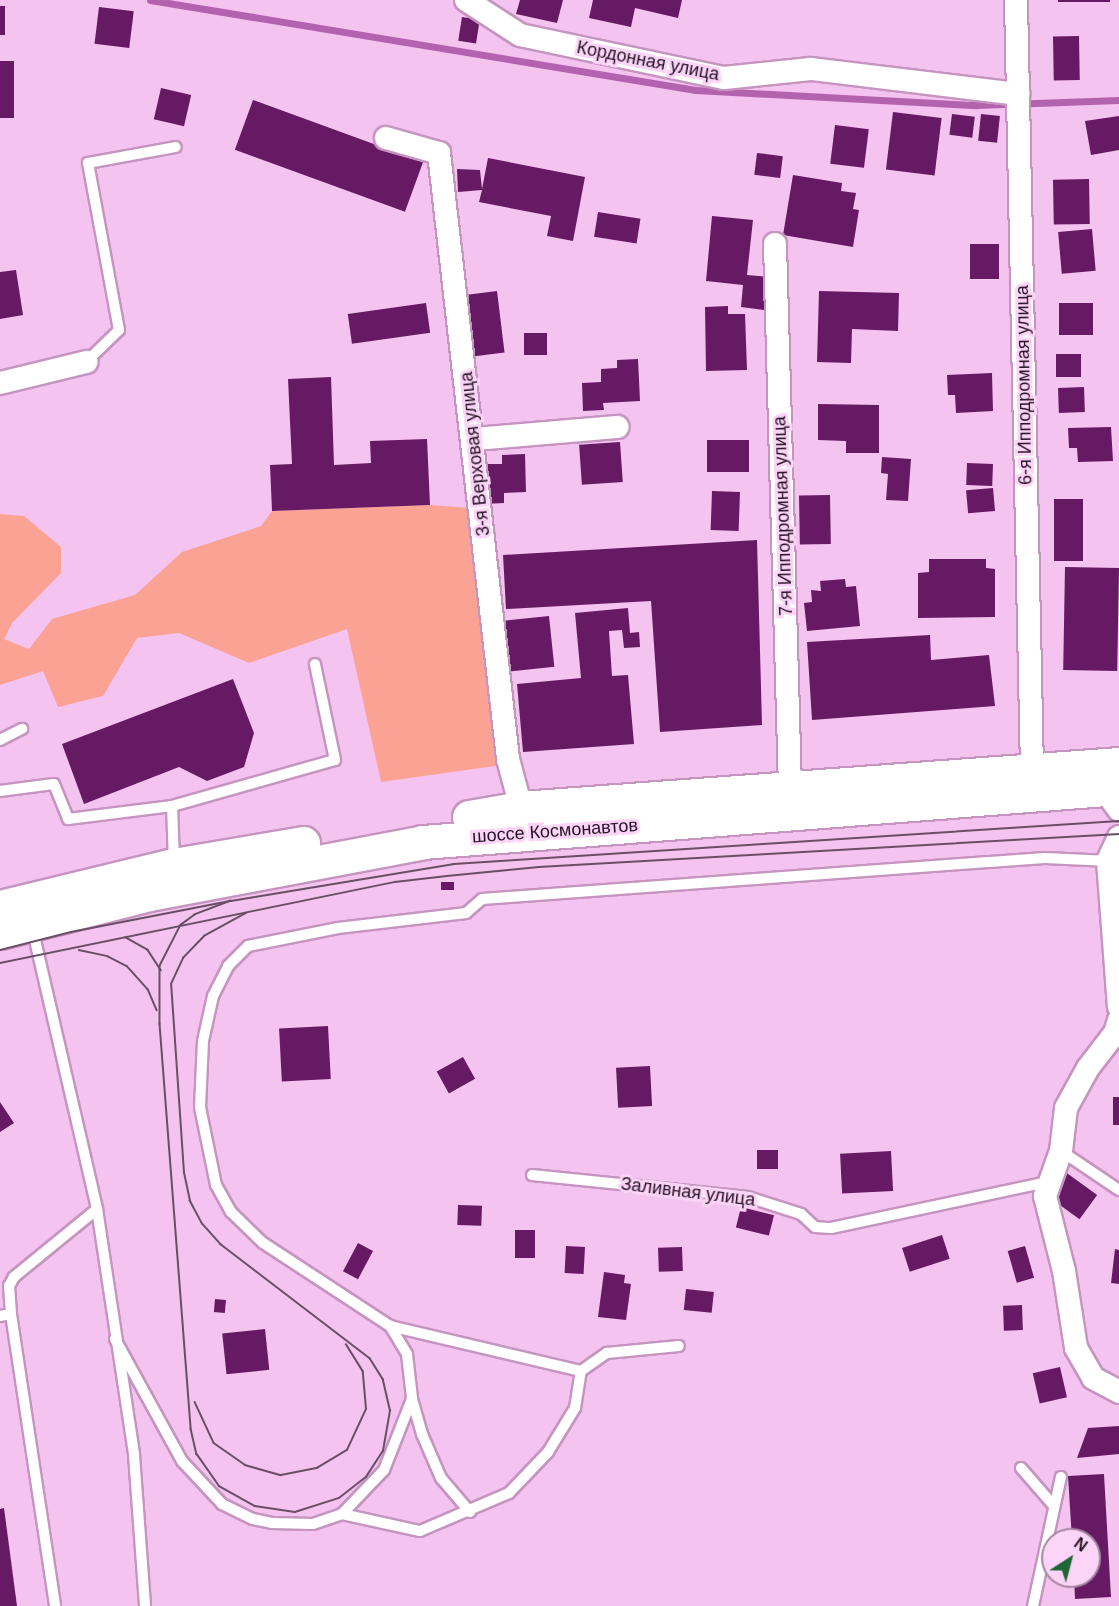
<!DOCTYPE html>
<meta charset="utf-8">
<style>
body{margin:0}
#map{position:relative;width:1119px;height:1606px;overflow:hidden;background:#f5c3ef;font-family:Helvetica,sans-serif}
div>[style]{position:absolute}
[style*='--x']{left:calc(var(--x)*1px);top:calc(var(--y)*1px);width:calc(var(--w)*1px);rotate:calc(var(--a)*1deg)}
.green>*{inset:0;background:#faa395}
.stream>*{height:7px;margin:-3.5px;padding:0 3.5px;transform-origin:3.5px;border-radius:3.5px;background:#b363ad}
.building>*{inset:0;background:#661a63;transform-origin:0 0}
.roads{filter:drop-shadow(2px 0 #c595c0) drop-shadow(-2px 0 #c595c0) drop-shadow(0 2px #c595c0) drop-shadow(0 -2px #c595c0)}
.service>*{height:10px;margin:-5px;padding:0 5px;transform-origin:5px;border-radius:5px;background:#fff}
.minor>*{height:22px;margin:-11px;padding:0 11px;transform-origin:11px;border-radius:11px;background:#fff}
.primary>*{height:33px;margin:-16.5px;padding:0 16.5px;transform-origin:16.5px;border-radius:16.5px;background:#fff}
.tram>*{height:1.5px;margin:-0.75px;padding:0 0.75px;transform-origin:0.75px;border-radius:0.75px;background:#6a4e67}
span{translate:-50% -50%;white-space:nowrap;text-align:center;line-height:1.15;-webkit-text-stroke:6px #fcd4f7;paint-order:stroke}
.street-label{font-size:18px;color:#251424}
.north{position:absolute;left:1041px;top:1528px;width:60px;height:60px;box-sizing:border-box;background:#fcd4f7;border:2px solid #a687a3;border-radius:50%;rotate:36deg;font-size:16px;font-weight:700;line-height:24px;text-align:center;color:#251424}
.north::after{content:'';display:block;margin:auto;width:21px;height:27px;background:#1e6735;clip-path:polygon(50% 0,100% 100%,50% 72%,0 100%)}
</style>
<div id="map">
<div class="green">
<i style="clip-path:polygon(430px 505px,469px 508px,503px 744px,495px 766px,381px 782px,347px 629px,249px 663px,179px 633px,137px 638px,103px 696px,58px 707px,43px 671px,0 685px,0 514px,24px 516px,61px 547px,61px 573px,12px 623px,4px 639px,29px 649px,52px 619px,135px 595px,182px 552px,261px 526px,272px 511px)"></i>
</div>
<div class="stream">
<i style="--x:150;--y:0;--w:553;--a:9.36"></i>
<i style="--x:696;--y:90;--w:281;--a:3.1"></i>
<i style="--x:977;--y:105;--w:142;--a:-2"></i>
</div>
<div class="building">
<i style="clip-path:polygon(520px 0,563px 0,557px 23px,516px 14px)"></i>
<i style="clip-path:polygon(593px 0,682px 0,678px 18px,635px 8px,631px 27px,589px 18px)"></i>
<i style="left:1058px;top:0;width:52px;height:2px"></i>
<i style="left:0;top:6px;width:5px;height:29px"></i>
<i style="left:99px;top:7px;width:35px;height:37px;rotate:7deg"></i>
<i style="left:462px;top:17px;width:18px;height:24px;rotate:9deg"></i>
<i style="left:1079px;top:36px;width:44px;height:26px;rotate:89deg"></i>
<i style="left:0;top:61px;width:14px;height:57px"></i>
<i style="left:161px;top:88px;width:31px;height:32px;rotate:13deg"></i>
<i style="left:253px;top:100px;width:181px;height:53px;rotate:20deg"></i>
<i style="left:893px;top:112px;width:49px;height:58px;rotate:7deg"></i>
<i style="left:952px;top:114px;width:23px;height:21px;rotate:7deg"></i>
<i style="left:981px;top:114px;width:19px;height:27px;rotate:6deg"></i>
<i style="clip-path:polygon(1119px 116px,1119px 150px,1091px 155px,1085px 121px)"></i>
<i style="left:835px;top:125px;width:34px;height:39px;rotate:7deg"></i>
<i style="left:757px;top:153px;width:26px;height:22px;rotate:7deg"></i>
<i style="clip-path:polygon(488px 158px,585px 177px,573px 241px,547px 236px,551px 216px,479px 202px,482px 190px,458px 192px,457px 169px,480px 170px,482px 189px)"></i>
<i style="clip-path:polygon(793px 175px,842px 183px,841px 191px,856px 193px,853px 209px,859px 210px,853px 247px,783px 235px)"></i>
<i style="left:1089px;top:179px;width:45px;height:36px;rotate:89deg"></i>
<i style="left:598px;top:212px;width:43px;height:25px;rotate:9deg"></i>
<i style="clip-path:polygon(712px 216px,753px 220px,747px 275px,768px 277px,765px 310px,741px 307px,743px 285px,706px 281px)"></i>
<i style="left:1092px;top:229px;width:42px;height:34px;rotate:85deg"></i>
<i style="left:970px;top:244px;width:29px;height:35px"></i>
<i style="clip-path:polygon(16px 270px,23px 315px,0 319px,0 272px)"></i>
<i style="left:497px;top:291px;width:62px;height:34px;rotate:83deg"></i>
<i style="clip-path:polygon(819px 291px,899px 293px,898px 331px,852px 329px,851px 363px,817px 362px)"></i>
<i style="left:426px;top:303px;width:30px;height:79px;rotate:82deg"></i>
<i style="left:1093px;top:303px;width:32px;height:34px;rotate:90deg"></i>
<i style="clip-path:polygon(728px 306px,728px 314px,745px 314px,747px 370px,706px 371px,705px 307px)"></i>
<i style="left:524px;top:333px;width:23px;height:22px"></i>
<i style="left:1081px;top:354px;width:23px;height:25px;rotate:90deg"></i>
<i style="clip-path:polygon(638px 359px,640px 401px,603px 403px,604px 410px,583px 411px,582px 383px,601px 382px,601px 369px,617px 368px,617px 360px)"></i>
<i style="clip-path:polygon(992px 373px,993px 411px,956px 413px,955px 395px,948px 395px,947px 375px)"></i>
<i style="clip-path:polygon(331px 377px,334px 465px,371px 463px,370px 441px,427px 439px,430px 505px,272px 511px,270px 465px,292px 464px,288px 379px)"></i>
<i style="left:1084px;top:387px;width:25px;height:26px;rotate:88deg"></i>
<i style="clip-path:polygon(818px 404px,879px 405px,879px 453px,846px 453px,846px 441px,818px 440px)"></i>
<i style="clip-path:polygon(1111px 427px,1113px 461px,1078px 462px,1077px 448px,1069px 448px,1068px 428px)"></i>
<i style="left:707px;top:440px;width:42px;height:32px"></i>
<i style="left:620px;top:442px;width:40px;height:41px;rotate:86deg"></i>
<i style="clip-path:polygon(525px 454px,526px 492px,504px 493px,504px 503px,484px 504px,483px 464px,502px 464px,502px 455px)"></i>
<i style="clip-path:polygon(882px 457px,911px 459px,908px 501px,886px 500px,888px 474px,881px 473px)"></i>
<i style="left:967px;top:463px;width:26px;height:22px;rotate:2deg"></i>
<i style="left:993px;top:488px;width:23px;height:27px;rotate:85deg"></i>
<i style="left:712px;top:491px;width:28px;height:39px;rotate:2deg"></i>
<i style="left:830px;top:495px;width:49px;height:31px;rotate:89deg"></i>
<i style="left:1054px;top:499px;width:29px;height:62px"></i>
<i style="clip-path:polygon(757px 540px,762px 725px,660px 732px,651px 601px,506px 609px,503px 555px)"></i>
<i style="clip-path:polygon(929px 559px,986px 559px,986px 568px,995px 569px,995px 617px,918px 618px,918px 573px,929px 572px)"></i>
<i style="left:1065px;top:567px;width:54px;height:103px;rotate:1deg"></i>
<i style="clip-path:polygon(845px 579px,846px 587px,856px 586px,860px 626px,807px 631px,804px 603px,812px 602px,811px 590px,821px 591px,820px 581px)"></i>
<i style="clip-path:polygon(628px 608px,630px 633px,639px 632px,640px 647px,624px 648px,622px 630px,609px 631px,612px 676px,628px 675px,634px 744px,523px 752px,517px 684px,581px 678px,575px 613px)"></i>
<i style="left:549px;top:616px;width:51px;height:45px;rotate:84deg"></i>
<i style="clip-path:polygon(930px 635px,931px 660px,989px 655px,995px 706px,812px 720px,807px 642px)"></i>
<i style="clip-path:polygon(233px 679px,254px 733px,244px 767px,207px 781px,179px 767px,84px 804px,62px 744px)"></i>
<i style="left:454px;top:882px;width:8px;height:13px;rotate:90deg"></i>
<i style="left:328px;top:1026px;width:53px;height:49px;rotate:87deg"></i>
<i style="left:463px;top:1057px;width:25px;height:30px;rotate:61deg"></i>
<i style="left:650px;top:1066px;width:40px;height:34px;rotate:87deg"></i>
<i style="left:1113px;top:1097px;width:6px;height:28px"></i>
<i style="clip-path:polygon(0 1102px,14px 1123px,0 1132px)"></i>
<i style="left:757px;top:1150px;width:21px;height:19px"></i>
<i style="left:891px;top:1151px;width:40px;height:51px;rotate:87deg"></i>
<i style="left:1064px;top:1171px;width:41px;height:30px;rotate:36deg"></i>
<i style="left:458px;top:1205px;width:24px;height:20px;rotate:2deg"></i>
<i style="left:741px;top:1207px;width:34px;height:21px;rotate:14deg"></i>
<i style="left:515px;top:1230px;width:20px;height:28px"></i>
<i style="left:942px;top:1235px;width:25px;height:42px;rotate:72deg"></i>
<i style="left:358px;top:1243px;width:17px;height:32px;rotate:28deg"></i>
<i style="left:566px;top:1246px;width:19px;height:27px;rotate:3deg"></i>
<i style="left:1025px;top:1246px;width:33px;height:18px;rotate:74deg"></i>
<i style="left:682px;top:1247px;width:24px;height:24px;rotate:88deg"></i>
<i style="clip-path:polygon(1115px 1249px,1119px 1250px,1119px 1284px,1111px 1283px)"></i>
<i style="clip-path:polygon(604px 1272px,625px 1275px,624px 1283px,631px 1284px,626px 1320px,598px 1317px)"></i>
<i style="left:686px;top:1289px;width:28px;height:21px;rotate:6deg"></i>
<i style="left:215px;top:1299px;width:11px;height:13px;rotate:5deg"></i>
<i style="left:1022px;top:1305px;width:25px;height:19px;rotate:88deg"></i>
<i style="left:265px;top:1329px;width:41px;height:43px;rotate:84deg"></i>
<i style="left:1060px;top:1367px;width:31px;height:28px;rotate:77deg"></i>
<i style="clip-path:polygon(1119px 1426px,1119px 1454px,1077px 1458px,1088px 1428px)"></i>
<i style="clip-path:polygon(1104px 1474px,1111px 1597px,1075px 1599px,1074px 1576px,1089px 1576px,1089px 1540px,1072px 1540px,1068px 1476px)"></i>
<i style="clip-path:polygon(4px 1508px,17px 1606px,0 1606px,0 1509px)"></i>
</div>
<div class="roads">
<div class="service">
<i style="--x:86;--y:362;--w:46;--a:-44.1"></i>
<i style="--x:119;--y:330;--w:170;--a:-100.5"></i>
<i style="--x:88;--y:163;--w:89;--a:-10.3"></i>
<i style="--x:0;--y:740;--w:25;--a:-27"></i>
<i style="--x:0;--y:791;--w:54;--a:-7.4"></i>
<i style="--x:54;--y:784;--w:38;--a:68"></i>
<i style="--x:68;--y:819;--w:105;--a:-7.1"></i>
<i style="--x:174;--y:862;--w:56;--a:-92"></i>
<i style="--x:172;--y:806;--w:169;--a:-15.8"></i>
<i style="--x:335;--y:760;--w:98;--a:-101.8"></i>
<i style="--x:32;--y:927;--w:289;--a:77"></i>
<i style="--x:97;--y:1209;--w:249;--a:81.4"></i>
<i style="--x:134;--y:1455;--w:151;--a:85.8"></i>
<i style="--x:1061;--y:1151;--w:70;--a:33.9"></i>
<i style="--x:532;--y:1175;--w:217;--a:5.8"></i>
<i style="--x:748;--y:1197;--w:56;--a:17.8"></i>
<i style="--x:801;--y:1214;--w:19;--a:43"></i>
<i style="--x:815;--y:1227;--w:16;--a:4"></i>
<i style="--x:831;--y:1228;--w:222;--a:-12"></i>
<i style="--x:11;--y:1314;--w:295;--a:81.4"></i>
<i style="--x:0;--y:1316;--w:11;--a:-10"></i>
<i style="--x:11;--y:1314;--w:28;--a:-94"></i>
<i style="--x:9;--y:1286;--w:10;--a:-61"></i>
<i style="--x:14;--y:1277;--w:107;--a:-39.3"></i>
<i style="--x:390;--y:1326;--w:196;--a:13.3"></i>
<i style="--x:115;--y:1339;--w:139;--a:61.2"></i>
<i style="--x:182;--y:1461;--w:59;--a:47.1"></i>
<i style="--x:222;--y:1504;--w:34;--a:26"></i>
<i style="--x:253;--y:1519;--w:19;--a:12"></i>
<i style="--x:272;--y:1523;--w:41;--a:1.4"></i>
<i style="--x:313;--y:1524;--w:31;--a:-19"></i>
<i style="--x:342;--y:1514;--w:80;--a:12.3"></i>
<i style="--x:420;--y:1531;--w:97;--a:-23.1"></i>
<i style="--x:509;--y:1493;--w:57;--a:-46.4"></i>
<i style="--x:548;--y:1452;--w:52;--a:-58.5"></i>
<i style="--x:575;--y:1408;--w:37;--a:-81"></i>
<i style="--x:581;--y:1371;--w:32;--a:-35"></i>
<i style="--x:607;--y:1353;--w:72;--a:-5.6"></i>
<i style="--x:1021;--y:1468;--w:50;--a:49"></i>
<i style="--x:470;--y:1512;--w:45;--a:-130.5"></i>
<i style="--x:441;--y:1478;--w:48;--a:-113.4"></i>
<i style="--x:422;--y:1434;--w:37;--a:-106"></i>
<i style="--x:412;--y:1398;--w:44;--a:-96.5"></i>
<i style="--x:407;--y:1354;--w:33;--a:-121"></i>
<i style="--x:390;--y:1326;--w:152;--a:-146.8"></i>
<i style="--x:263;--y:1243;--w:45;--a:-135.9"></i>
<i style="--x:231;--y:1212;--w:31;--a:-119"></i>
<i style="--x:216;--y:1185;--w:80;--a:-101.6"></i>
<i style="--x:200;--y:1107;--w:66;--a:-87.4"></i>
<i style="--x:203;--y:1041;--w:46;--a:-77.5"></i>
<i style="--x:213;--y:996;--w:34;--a:-63"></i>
<i style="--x:228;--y:966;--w:28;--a:-45"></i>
<i style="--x:248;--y:946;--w:92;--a:-11.3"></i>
<i style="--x:338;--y:928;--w:129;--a:-6.7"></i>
<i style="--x:466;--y:913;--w:21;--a:-41"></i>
<i style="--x:482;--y:899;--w:564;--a:-4.17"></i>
<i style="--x:1045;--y:858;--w:65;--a:2.6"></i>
<i style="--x:342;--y:1514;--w:61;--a:-46.3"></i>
<i style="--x:384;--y:1470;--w:76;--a:-68.5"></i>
<i style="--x:1033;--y:1606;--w:132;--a:-77.8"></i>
</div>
<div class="minor">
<i style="--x:466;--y:0;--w:64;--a:32.9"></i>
<i style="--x:520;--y:35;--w:208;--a:11.9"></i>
<i style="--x:724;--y:78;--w:87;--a:-5.9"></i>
<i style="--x:811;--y:69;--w:209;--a:6.9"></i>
<i style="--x:1016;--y:0;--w:770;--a:88.81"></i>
<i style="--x:386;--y:138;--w:55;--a:15.8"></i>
<i style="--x:439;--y:153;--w:610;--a:83.5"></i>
<i style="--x:508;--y:759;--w:51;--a:75.1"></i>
<i style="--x:775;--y:244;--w:545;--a:88.42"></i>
<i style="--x:0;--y:383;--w:89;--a:-13.7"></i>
<i style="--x:474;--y:439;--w:144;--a:-4.8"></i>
<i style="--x:1103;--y:788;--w:27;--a:54"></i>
<i style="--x:1119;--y:837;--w:26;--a:115"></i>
<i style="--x:1108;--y:861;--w:146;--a:85.7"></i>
<i style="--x:1119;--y:1020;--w:14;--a:107"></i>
<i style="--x:1115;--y:1033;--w:44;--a:127.6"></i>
<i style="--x:1088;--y:1068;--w:46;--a:118.8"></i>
<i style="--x:1066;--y:1108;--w:43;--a:96.6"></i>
<i style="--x:1061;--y:1151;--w:48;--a:109.6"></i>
<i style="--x:1045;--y:1196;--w:77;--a:75.8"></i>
<i style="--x:1064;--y:1271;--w:78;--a:81.1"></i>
<i style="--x:1076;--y:1348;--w:34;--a:60"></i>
<i style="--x:1093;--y:1378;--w:30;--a:28"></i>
</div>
<div class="primary">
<i style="--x:469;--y:817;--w:53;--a:-9.8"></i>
<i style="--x:521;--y:808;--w:600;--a:-4.21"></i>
<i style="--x:0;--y:907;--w:179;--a:-13.6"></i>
<i style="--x:174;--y:865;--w:131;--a:-9.7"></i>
<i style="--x:0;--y:932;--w:154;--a:-14.3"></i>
<i style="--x:149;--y:894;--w:279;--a:-10.7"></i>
<i style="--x:423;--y:842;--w:698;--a:-4.44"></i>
</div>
</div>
<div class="tram">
<i style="--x:231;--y:901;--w:39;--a:159"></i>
<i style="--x:195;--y:915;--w:17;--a:144"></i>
<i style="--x:181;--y:925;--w:46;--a:117.1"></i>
<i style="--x:160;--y:966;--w:58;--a:90"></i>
<i style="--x:160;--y:1024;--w:406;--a:85.6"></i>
<i style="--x:191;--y:1429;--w:26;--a:77"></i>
<i style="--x:197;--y:1454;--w:39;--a:55"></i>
<i style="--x:219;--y:1486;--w:41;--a:29.1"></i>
<i style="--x:255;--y:1506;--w:40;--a:8.5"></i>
<i style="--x:295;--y:1512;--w:46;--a:-17.7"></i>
<i style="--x:339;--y:1498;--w:34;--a:-38"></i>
<i style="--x:366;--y:1477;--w:31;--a:-57"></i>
<i style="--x:383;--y:1451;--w:41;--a:-80.1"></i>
<i style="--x:390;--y:1411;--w:32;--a:-103"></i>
<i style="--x:383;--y:1380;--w:25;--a:-122"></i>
<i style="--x:370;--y:1359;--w:188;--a:-142.6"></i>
<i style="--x:221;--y:1245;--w:28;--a:-132"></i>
<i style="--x:202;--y:1224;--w:26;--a:-118"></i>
<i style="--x:190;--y:1201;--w:29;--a:-102"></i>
<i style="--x:184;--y:1173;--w:189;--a:-93.9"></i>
<i style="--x:171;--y:984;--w:29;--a:-65"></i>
<i style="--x:183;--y:958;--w:30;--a:-46"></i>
<i style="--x:204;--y:936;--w:48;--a:-28.7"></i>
<i style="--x:125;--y:937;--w:26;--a:29"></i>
<i style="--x:148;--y:950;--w:24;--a:57"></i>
<i style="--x:0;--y:950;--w:73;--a:-14.2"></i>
<i style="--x:71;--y:932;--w:163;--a:-11"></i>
<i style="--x:231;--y:901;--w:226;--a:-9.4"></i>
<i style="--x:454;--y:864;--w:666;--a:-3.7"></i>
<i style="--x:79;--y:950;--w:29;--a:12"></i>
<i style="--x:107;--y:956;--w:22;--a:27"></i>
<i style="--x:127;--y:966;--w:31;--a:48"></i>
<i style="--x:148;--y:989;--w:23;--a:67"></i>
<i style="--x:0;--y:963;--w:403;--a:-11.6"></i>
<i style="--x:395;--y:882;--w:52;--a:-6.6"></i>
<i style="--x:447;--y:876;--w:92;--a:-5.6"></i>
<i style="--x:539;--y:867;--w:581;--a:-3.26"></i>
<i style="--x:195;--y:1402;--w:45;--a:65.1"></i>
<i style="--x:214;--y:1443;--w:38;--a:35"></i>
<i style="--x:245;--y:1465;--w:37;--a:16"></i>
<i style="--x:281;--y:1475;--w:37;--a:-11"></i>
<i style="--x:317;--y:1468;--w:35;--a:-31"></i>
<i style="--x:347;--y:1450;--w:45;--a:-65.1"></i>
<i style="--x:366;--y:1409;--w:37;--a:-95"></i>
<i style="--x:363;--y:1372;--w:32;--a:-122"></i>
</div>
<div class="street-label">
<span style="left:648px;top:61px;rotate:11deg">Кордонная улица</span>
<span style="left:1024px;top:385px;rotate:-91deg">6-я Ипподромная улица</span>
<span style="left:475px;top:454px;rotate:-96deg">3-я Верховая улица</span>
<span style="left:783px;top:516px;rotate:-92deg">7-я Ипподромная улица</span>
<span style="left:555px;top:831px;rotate:-4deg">шоссе Космонавтов</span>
<span style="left:688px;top:1192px;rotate:7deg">Заливная улица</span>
</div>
<div class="north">N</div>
</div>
